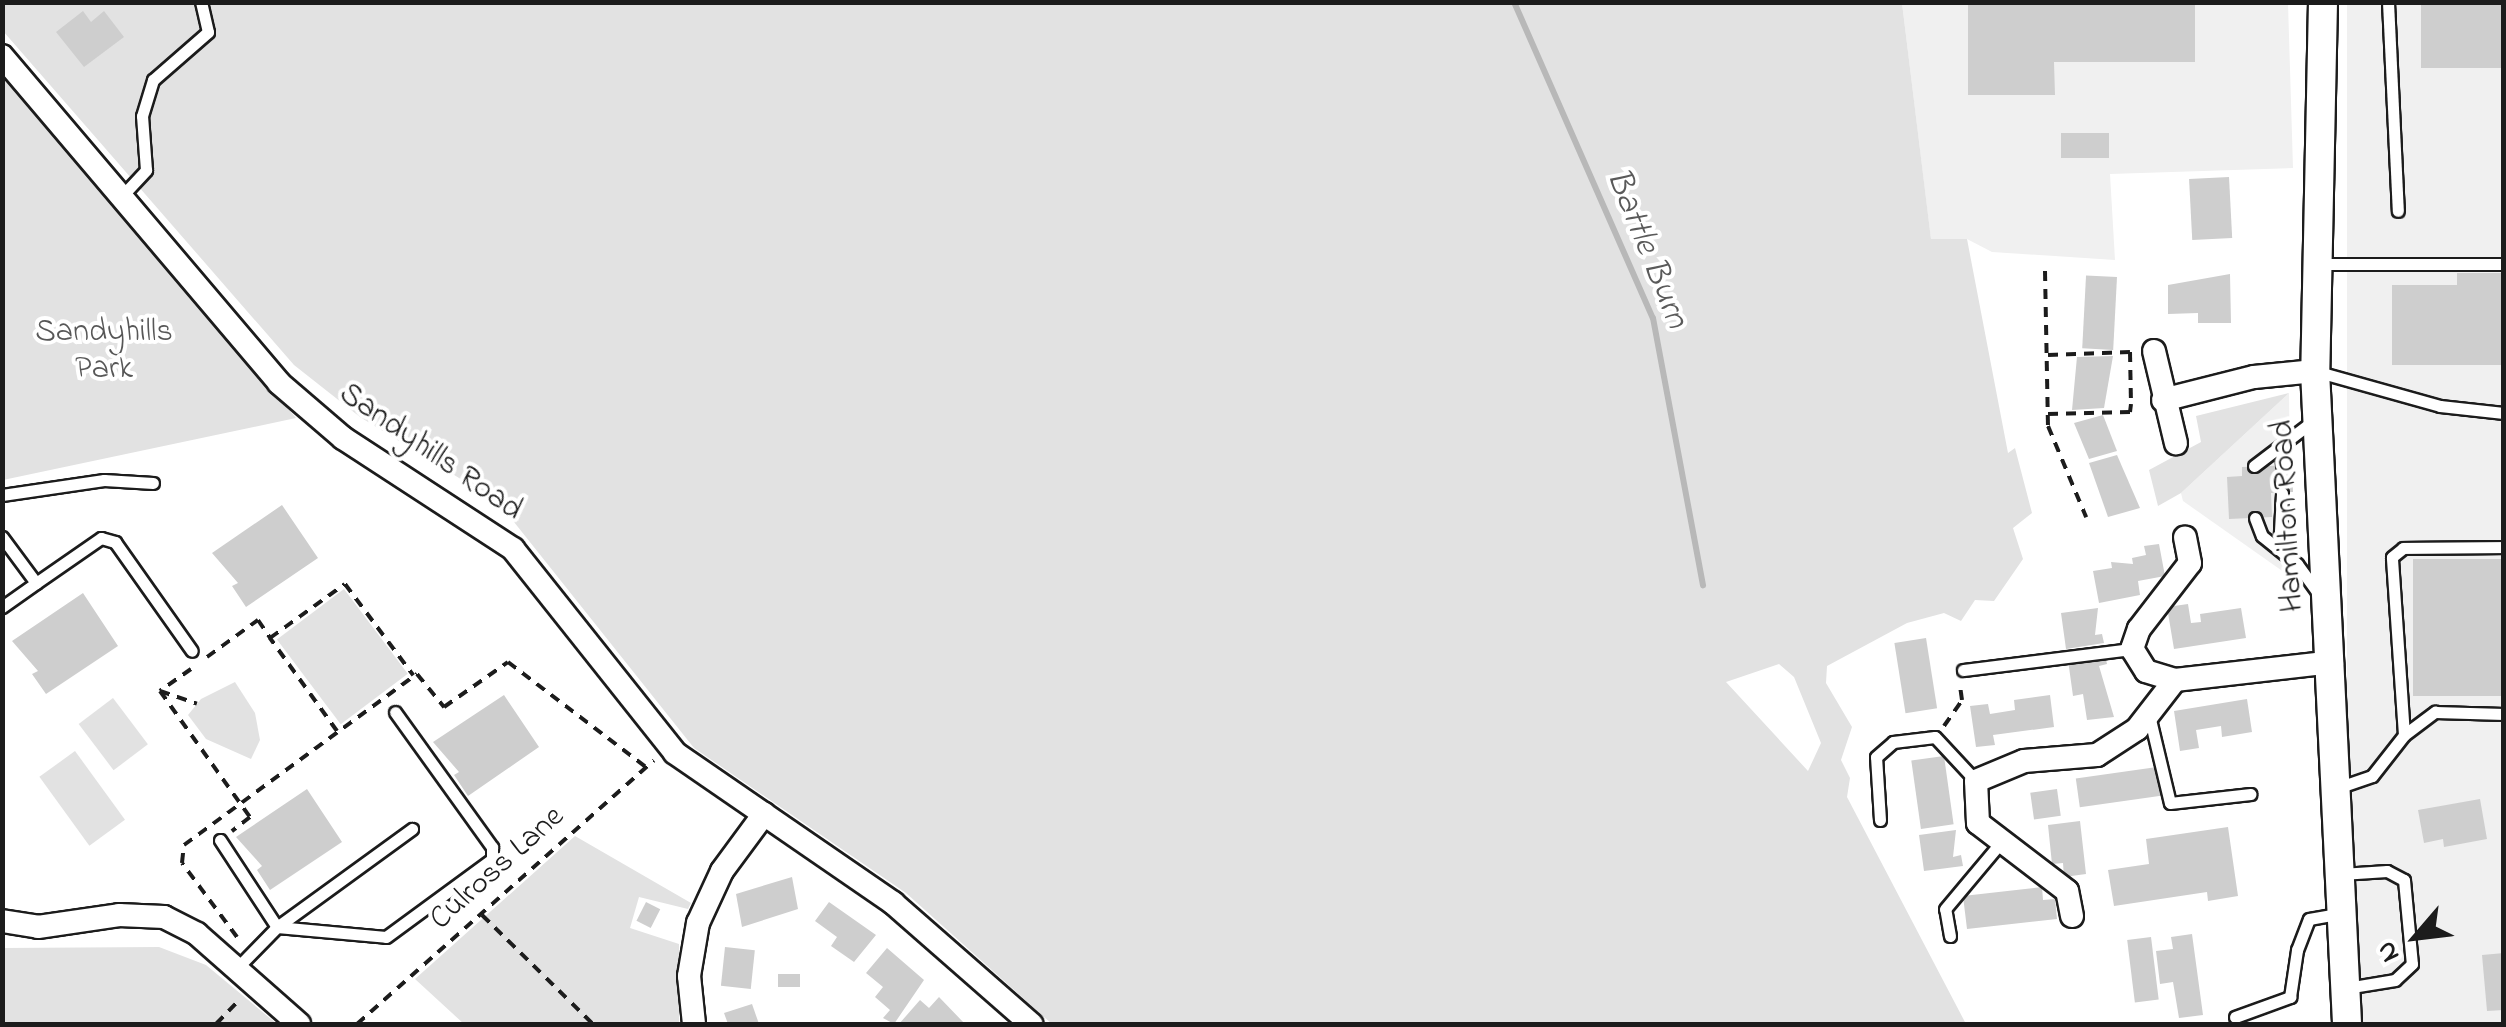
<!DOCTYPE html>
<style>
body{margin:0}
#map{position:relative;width:2506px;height:1027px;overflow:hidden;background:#fff;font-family:"Indie Flower",sans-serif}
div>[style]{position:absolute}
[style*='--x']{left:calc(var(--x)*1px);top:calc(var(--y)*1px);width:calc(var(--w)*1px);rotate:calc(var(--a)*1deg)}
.built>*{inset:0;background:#f0f0f0;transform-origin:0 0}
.green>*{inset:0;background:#e2e2e2;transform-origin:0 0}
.stream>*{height:6px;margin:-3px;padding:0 3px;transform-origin:3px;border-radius:3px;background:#b8b8b8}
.building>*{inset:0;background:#cecece;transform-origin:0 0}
.path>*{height:4px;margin-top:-2px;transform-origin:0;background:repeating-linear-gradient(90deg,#1c1c1c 0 10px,transparent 0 18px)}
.roads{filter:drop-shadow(2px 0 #1c1c1c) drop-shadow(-2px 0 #1c1c1c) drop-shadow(0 2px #1c1c1c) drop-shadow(0 -2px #1c1c1c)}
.service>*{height:11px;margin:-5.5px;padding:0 5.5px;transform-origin:5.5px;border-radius:5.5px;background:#fff}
.minor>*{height:22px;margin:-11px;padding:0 11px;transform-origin:11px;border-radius:11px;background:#fff}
.tertiary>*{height:28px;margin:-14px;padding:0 14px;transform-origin:14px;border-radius:14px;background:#fff}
span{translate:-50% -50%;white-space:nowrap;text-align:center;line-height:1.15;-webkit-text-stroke:8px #fff;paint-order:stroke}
.park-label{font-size:32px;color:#575757}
.street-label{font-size:32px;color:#1c1c1c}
.water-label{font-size:35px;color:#5a5a5a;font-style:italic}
.frame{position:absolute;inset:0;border:5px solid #1c1c1c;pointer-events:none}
.north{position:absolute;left:2366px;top:887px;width:100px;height:100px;-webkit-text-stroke:8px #fff;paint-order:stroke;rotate:242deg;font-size:28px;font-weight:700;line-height:40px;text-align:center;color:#1c1c1c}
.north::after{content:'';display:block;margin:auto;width:35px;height:45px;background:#1c1c1c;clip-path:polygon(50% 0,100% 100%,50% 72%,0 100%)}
</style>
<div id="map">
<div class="built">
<i style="clip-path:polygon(1902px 3px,2288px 3px,2293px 168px,2110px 174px,2115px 260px,1992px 252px,1967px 239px,1931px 240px)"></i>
<i style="left:2347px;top:3px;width:156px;height:1021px"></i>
<i style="clip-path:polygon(2289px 393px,2291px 577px,2183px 501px,2181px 493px)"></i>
</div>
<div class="green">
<i style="clip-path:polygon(evenodd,2px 3px,1902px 3px,1931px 239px,1967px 239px,2008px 453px,2015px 448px,2032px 513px,2013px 528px,2023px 559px,1994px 601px,1975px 600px,1961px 621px,1944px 613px,1907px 623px,1827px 666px,1826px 683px,1852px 727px,1841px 760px,1850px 778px,1847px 797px,1966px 1024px,1052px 1024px,906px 893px,694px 748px,498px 502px,360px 417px,294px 365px,3px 31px,2px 3px,1779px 664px,1794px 677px,1821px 743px,1808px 771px,1726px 682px,1779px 664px)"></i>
<i style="clip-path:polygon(3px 77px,296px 418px,3px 480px)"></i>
<i style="clip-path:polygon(2289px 393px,2181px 493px,2158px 506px,2149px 470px,2201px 442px,2196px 416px)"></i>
<i style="left:344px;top:589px;width:106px;height:84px;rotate:53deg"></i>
<i style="clip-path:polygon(235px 682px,255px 713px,260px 740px,251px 759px,206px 739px,188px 715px,201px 699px)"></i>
<i style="left:113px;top:698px;width:58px;height:43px;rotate:53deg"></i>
<i style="left:75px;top:751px;width:85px;height:44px;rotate:54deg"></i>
<i style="clip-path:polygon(575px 836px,691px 903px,688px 909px,639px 897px,630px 928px,679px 944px,679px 1024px,464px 1024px,415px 979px)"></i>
<i style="clip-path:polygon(159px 947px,206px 965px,277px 1024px,3px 1024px,3px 948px)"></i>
</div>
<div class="stream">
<i style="--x:1514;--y:2;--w:345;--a:66.3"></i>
<i style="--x:1653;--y:318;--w:272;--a:79.4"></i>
</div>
<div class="building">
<i style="clip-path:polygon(1968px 2px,2195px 2px,2195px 62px,2054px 62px,2055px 95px,1968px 95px)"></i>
<i style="left:2421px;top:2px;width:83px;height:66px"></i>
<i style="clip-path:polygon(83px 11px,91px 22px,104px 11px,124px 37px,84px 67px,56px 32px)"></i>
<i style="left:2061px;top:133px;width:48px;height:25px"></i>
<i style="left:2229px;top:177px;width:61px;height:40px;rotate:87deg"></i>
<i style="clip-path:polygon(2457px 273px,2504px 273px,2504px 365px,2392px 365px,2392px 285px,2457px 285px)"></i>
<i style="clip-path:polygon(2230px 274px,2231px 323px,2198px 323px,2198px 313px,2168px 314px,2168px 285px)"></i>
<i style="left:2117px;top:277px;width:73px;height:31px;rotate:93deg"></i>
<i style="clip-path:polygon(2113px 356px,2104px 408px,2072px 410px,2077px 357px)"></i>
<i style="clip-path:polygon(2103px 415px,2117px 451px,2089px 459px,2074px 423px)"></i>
<i style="clip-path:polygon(2117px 455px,2140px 508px,2108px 517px,2089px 463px)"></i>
<i style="clip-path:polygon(2292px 465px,2293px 492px,2271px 493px,2272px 517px,2229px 519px,2227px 477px,2242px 476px,2242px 467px)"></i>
<i style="clip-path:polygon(282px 505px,318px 558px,246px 607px,232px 586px,238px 583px,212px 553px)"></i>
<i style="clip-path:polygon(2159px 544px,2165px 576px,2138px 581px,2140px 595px,2099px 603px,2093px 571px,2112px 568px,2111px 562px,2133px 564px,2132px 558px,2146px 555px,2144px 546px)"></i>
<i style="left:2504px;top:559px;width:137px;height:91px;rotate:90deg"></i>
<i style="clip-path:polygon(83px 593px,118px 646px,46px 694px,32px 674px,38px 671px,12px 641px)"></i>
<i style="clip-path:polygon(2188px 604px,2191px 623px,2201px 622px,2200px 614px,2241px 608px,2246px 638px,2174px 649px,2167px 607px)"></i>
<i style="clip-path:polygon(2098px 608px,2095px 635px,2102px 634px,2104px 643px,2066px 649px,2061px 613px)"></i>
<i style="left:1926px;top:638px;width:71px;height:32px;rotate:81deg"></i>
<i style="clip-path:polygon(2105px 655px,2107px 664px,2099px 666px,2114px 717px,2087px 720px,2083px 694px,2073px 696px,2068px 660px)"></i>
<i style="clip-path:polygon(504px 695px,539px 747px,468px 796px,454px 775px,459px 772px,433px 742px)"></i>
<i style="clip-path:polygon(2050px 695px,2054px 727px,1993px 735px,1995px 745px,1976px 747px,1970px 706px,1988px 704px,1990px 714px,2015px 710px,2014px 700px)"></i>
<i style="clip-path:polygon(2247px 699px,2252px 732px,2222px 737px,2221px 726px,2196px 730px,2199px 748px,2180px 751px,2174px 711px)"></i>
<i style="left:1944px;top:756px;width:69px;height:33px;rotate:82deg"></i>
<i style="left:2157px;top:767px;width:29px;height:82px;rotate:82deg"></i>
<i style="clip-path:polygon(307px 789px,342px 842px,270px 890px,257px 870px,262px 866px,236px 837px)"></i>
<i style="left:2057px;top:789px;width:27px;height:27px;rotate:82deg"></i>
<i style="clip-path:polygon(2480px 799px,2487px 839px,2444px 847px,2443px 839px,2424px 843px,2418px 810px)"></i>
<i style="clip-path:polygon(2080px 821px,2086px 874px,2064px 877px,2063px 863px,2052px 864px,2048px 825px)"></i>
<i style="clip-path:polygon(2228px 827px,2238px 896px,2208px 901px,2207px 892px,2114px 906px,2108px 870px,2149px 864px,2146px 839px)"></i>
<i style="clip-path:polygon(1956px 830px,1953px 857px,1961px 855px,1963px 866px,1924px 871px,1919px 835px)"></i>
<i style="clip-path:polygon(792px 877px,798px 909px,742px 927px,736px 894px)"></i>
<i style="clip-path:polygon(2042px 887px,2043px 900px,2055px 899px,2057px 919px,1967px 929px,1963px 896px)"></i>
<i style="left:646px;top:902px;width:16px;height:21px;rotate:27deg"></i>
<i style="clip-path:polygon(829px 902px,876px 935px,854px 962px,831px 946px,837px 937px,815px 921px)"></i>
<i style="clip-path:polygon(2192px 934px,2203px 1015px,2179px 1018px,2173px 982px,2160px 984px,2156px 951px,2173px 949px,2171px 937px)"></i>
<i style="left:2151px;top:937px;width:63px;height:24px;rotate:83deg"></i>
<i style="left:725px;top:947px;width:30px;height:39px;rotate:6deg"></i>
<i style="clip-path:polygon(887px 948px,924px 980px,894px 1024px,883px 1018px,890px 1010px,875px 997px,883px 987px,866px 973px)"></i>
<i style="clip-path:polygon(2504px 953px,2504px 1010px,2487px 1011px,2482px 955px)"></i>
<i style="left:778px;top:974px;width:22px;height:13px"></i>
<i style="clip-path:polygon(939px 997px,965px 1024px,899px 1024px,920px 1000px,929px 1008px)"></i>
<i style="clip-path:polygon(752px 1004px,759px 1024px,728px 1024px,724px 1013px)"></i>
</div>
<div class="path">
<i style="--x:2045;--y:271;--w:155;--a:88.9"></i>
<i style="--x:2048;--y:426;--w:99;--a:67.3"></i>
<i style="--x:2048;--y:355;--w:82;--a:-2.1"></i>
<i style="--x:2130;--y:352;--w:52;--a:88.9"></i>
<i style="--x:2131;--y:404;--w:8;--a:97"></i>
<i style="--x:2130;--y:412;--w:82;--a:178.6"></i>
<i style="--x:207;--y:657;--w:63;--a:-36"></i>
<i style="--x:258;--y:620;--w:22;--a:56"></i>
<i style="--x:191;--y:669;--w:38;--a:145"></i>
<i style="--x:160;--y:691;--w:155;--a:54.5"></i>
<i style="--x:250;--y:817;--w:23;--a:142"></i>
<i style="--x:160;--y:691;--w:39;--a:19"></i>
<i style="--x:1944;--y:726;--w:32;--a:-55"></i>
<i style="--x:1962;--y:700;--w:14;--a:-98"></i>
<i style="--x:337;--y:731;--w:115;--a:-125.8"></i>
<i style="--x:270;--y:638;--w:92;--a:-35.8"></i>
<i style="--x:345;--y:584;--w:114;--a:53.2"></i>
<i style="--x:482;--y:915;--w:156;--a:44.5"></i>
<i style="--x:237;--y:937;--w:92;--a:-126.6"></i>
<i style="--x:182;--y:863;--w:18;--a:-84"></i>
<i style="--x:184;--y:845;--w:289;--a:-36.3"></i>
<i style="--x:417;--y:674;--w:43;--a:50.7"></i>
<i style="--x:444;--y:707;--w:78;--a:-35.1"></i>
<i style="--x:508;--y:662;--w:173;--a:37.3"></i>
<i style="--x:216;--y:1024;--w:35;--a:-46"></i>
<i style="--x:357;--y:1024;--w:397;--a:-41.6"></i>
</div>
<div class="roads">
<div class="service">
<i style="--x:2388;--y:2;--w:209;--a:87.3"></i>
<i style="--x:121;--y:197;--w:37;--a:-47"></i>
<i style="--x:146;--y:170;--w:54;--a:-94.2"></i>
<i style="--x:142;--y:116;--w:38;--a:-73"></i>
<i style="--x:153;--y:80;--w:73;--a:-41.1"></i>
<i style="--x:208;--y:32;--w:31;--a:-103"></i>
<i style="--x:2317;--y:264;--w:187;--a:0"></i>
<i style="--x:2315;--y:371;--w:130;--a:15.6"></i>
<i style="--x:2440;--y:406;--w:64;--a:6.2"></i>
<i style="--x:2281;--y:446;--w:19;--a:87"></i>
<i style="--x:2254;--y:466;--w:74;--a:-37.3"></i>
<i style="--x:2;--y:495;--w:103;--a:-8.4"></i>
<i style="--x:104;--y:480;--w:49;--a:3.5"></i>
<i style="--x:2255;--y:518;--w:19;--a:69"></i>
<i style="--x:2262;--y:536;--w:45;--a:38.7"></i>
<i style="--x:2297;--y:564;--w:37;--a:54"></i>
<i style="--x:2;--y:537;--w:57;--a:53.5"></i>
<i style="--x:36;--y:583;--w:42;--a:144.8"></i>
<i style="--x:2279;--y:549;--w:56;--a:-86.9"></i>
<i style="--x:36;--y:583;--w:79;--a:-34.7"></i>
<i style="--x:101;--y:538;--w:15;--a:16"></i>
<i style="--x:115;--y:542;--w:133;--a:54.8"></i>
<i style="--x:1963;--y:670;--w:170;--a:-7.1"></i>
<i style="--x:2149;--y:715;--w:90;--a:76.6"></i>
<i style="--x:2170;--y:803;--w:81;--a:-6.4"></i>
<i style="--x:2404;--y:735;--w:178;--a:-93.9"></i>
<i style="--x:2392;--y:557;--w:14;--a:-39"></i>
<i style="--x:2403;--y:548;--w:101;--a:-0.6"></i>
<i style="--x:2337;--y:788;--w:37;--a:-19"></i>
<i style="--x:2372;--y:776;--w:52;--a:-52"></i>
<i style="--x:2404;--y:735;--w:39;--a:-37"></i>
<i style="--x:2435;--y:712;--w:69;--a:1.7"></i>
<i style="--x:1880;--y:820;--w:63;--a:-93.6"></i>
<i style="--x:1876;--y:757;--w:23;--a:-41"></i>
<i style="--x:1893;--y:742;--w:42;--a:-6.8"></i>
<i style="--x:1935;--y:737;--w:60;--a:47"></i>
<i style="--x:220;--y:840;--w:104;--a:56.8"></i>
<i style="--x:277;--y:927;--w:167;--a:-36"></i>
<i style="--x:2341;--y:874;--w:46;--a:-3.7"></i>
<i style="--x:2387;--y:871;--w:19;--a:28"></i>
<i style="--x:2404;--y:880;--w:84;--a:84.6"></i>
<i style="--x:2412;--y:964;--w:23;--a:137"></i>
<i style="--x:2395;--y:980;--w:50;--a:170.7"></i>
<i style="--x:1950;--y:936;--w:27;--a:-100"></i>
<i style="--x:1945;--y:909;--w:89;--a:-50"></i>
<i style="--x:235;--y:970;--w:60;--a:-45.7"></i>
<i style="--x:277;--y:927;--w:109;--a:5.2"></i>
<i style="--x:386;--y:937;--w:132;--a:-36.3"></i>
<i style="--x:492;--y:859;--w:12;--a:-90"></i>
<i style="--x:492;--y:847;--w:166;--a:-125.7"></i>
<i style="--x:2235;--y:1017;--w:59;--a:-20"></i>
<i style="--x:2290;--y:997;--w:48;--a:-81.5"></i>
<i style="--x:2297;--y:950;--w:33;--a:-69"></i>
<i style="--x:2309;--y:919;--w:35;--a:-10"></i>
</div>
<div class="minor">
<i style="--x:2;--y:56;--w:429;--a:49.7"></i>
<i style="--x:279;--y:383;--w:84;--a:40.7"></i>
<i style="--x:343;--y:438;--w:203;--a:33.1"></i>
<i style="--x:513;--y:549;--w:260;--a:51.5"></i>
<i style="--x:675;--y:753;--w:265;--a:34.5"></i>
<i style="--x:893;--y:903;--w:184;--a:41.2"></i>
<i style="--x:2154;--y:351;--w:95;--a:76.6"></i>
<i style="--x:2163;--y:400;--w:94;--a:-14.2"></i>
<i style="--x:2254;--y:377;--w:61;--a:-5.6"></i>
<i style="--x:2175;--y:680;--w:30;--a:-163"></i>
<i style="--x:2146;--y:671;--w:26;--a:-122"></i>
<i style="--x:2132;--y:649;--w:21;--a:-71"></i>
<i style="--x:2139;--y:629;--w:83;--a:-52.3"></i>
<i style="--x:2190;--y:563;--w:26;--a:-101"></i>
<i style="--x:2072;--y:916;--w:25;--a:-101"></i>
<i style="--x:2067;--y:891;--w:112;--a:-142.6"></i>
<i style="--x:1978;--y:823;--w:42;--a:-92.7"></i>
<i style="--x:1976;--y:781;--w:52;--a:-22.6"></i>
<i style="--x:2024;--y:761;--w:73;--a:-4.7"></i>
<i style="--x:2097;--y:755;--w:48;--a:-33"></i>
<i style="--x:2137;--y:729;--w:62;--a:-52.2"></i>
<i style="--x:2175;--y:680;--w:158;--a:-6.5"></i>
<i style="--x:2;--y:921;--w:36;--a:9"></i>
<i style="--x:38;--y:927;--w:82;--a:-8.4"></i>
<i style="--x:119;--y:915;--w:45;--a:2.5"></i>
<i style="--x:164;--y:917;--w:37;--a:27"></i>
<i style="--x:197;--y:934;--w:136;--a:41.4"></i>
<i style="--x:694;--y:1024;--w:48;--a:-95.9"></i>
<i style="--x:689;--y:976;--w:54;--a:-80.4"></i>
<i style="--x:698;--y:923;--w:57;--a:-65.2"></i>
<i style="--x:722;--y:871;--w:71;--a:-53.6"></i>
</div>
<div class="tertiary">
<i style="--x:2323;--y:2;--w:369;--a:91.2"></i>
<i style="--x:2315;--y:371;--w:654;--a:87.19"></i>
</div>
</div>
<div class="park-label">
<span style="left:104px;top:352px">Sandyhills<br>Park</span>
</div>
<div class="street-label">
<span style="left:430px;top:453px;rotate:35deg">Sandyhills Road</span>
<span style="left:2289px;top:516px;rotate:-93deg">Hamilton Road</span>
<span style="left:498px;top:869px;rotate:-42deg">Culross Lane</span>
</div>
<div class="water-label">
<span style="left:1646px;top:249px;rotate:68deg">Battle Burn</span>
</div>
<div class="frame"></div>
<div class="north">N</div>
</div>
